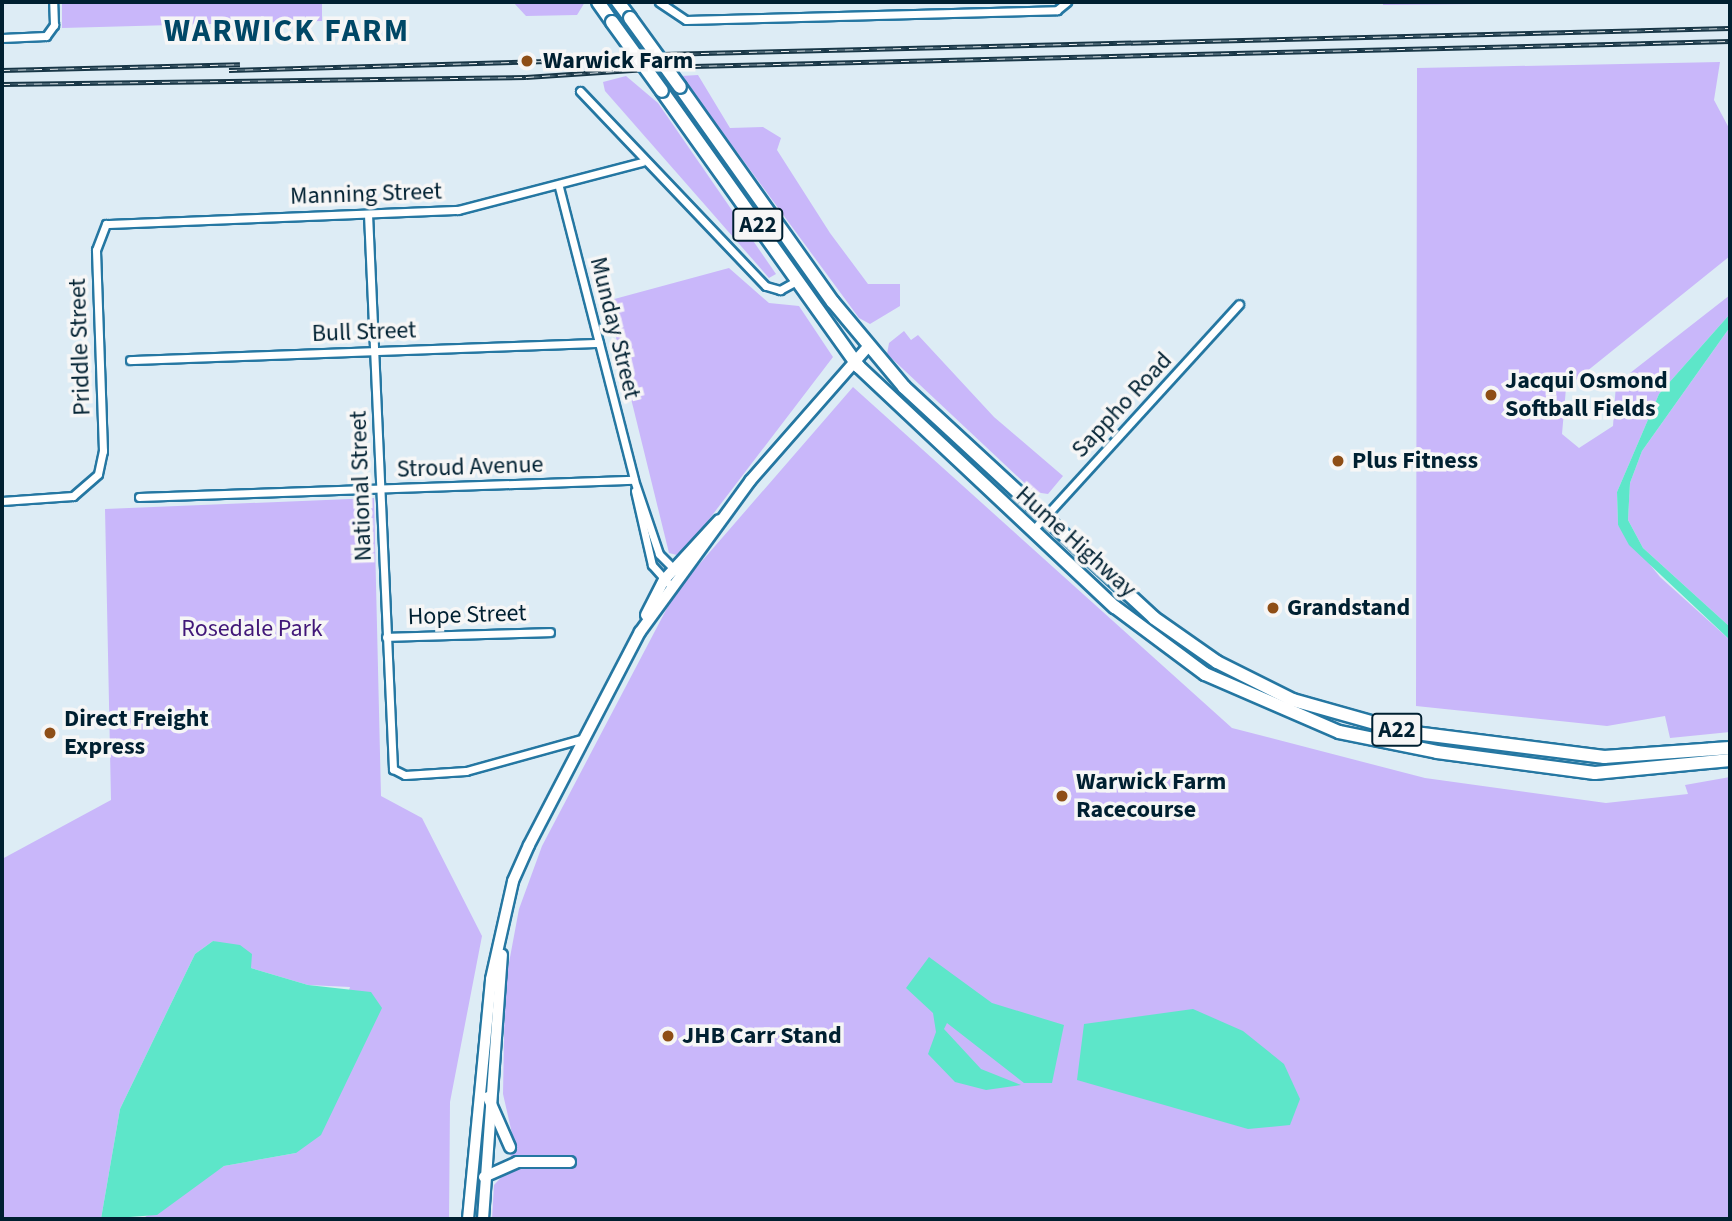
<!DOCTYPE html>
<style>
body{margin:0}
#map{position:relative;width:1732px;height:1221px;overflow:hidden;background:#ddecf5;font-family:"Source Sans 3",sans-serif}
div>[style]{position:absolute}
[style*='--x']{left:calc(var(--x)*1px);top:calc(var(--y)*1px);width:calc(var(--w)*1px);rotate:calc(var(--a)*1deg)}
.green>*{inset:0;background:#c9b7fa}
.water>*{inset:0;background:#5de6c9}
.roads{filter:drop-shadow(2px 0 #2577a2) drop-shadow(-2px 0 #2577a2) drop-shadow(0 2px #2577a2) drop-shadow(0 -2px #2577a2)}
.street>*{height:7px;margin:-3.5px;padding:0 3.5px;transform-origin:3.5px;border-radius:3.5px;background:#fff}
.secondary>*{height:10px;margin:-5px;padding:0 5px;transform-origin:5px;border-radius:5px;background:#fff}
.highway>*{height:12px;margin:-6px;padding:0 6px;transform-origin:6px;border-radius:6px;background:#fff}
.rail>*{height:5px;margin-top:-2.5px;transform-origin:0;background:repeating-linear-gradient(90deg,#f6f6f6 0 8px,#183646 0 16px);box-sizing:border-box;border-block:2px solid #183646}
.bridges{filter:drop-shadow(2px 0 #2577a2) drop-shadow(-2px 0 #2577a2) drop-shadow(0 2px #2577a2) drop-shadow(0 -2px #2577a2)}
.highway-bridge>*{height:12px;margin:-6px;padding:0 6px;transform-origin:6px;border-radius:6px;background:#fff}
.dots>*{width:19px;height:19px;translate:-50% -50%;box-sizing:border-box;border:4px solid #f6f6f6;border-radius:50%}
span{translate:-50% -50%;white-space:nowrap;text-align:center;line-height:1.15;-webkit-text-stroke:7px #f6f6f6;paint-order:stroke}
.shield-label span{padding:2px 5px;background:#f6f6f6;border:2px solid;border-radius:5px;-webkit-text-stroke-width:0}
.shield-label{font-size:23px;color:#002031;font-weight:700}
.poi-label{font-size:24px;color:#002031;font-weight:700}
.left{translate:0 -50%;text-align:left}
.street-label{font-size:24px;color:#002031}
.park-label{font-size:24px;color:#411778}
.district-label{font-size:32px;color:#004766;font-weight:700;letter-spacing:2px}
.frame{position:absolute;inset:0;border:4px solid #002031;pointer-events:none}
</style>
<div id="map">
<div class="green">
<i style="clip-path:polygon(62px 2px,322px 2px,322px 21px,62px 28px)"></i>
<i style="clip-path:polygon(513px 2px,585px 2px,577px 15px,526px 16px)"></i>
<i style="clip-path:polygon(1383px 2px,1669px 2px,1383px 5px)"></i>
<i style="clip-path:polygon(1720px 62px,1714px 100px,1730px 130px,1730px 256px,1566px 388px,1562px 434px,1579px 448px,1613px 426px,1616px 384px,1730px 295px,1730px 314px,1659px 394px,1617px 492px,1618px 525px,1660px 577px,1730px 640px,1730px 732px,1670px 738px,1665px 716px,1607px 726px,1416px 706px,1417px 68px)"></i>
<i style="clip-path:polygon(698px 75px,730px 128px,763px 127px,781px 138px,777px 150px,830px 233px,868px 284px,900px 284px,900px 306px,870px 324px,859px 318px,681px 76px)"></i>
<i style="clip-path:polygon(626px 76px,658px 103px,776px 274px,769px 278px,605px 91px,603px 82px)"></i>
<i style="clip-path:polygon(729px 268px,769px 303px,799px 306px,833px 357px,681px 556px,669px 553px,607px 301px)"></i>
<i style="clip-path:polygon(1730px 327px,1730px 627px,1643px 548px,1628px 520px,1630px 483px,1642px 451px)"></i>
<i style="clip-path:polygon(904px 331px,911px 340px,918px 335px,994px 417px,1063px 476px,1048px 494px,1034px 492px,887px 354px,889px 343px)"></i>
<i style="clip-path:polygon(853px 387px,1232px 728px,1425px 778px,1606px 803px,1688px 794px,1685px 785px,1730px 777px,1730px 1219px,492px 1219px,494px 1185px,509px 1169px,513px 1138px,503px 1094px,505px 984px,519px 909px,542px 846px,676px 591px)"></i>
<i style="clip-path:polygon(374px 498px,381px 796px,422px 818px,482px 936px,450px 1102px,449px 1219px,142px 1219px,224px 1166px,296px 1153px,350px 987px,308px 985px,251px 968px,251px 954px,213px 941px,195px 954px,120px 1109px,101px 1219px,2px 1219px,2px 859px,111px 800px,105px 509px)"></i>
</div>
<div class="water">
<i style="clip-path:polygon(1730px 314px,1730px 327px,1642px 451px,1630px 483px,1628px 520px,1643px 548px,1730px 627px,1730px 640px,1629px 545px,1618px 525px,1617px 492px,1659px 394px)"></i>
<i style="clip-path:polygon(213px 941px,240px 945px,252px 954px,251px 968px,308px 985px,371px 992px,382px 1008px,321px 1135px,296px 1153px,224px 1166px,157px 1215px,101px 1219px,120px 1109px,195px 954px)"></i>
<i style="clip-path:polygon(929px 957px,992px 1003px,1064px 1025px,1052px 1083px,1024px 1083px,947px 1023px,944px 1029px,981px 1069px,1021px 1085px,986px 1090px,955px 1082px,928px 1054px,936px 1032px,933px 1013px,906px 988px)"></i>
<i style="clip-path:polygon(1193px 1009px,1243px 1031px,1284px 1064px,1300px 1099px,1290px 1125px,1248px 1129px,1077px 1080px,1084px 1024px)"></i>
</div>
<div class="roads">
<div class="street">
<i style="--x:659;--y:2;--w:32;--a:34"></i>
<i style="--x:686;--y:20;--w:371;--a:-1.5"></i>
<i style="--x:1057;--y:10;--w:13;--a:-39"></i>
<i style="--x:2;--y:38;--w:44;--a:-2.6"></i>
<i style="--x:46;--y:36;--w:14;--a:-54"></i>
<i style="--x:54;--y:25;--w:23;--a:-92"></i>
<i style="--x:580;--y:91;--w:269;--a:46.4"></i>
<i style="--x:766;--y:286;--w:15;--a:16"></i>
<i style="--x:780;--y:290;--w:21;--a:-29"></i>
<i style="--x:559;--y:187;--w:302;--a:75.6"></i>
<i style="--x:634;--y:480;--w:78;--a:71.3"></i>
<i style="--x:659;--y:554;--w:24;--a:45"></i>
<i style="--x:368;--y:214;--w:556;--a:87.42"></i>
<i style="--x:393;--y:769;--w:13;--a:27"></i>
<i style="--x:405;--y:775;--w:61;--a:-3.8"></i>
<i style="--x:466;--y:771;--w:119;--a:-15.5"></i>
<i style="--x:130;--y:360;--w:469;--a:-2.1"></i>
<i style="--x:635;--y:491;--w:76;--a:77.1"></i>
<i style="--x:652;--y:565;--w:28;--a:48"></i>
<i style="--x:139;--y:497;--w:495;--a:-2"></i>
<i style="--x:2;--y:501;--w:71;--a:-4"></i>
<i style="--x:73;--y:496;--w:33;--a:-41"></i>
<i style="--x:98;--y:474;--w:24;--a:-78"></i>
<i style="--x:103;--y:451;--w:201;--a:-92"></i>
<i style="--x:96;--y:250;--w:28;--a:-69"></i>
<i style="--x:106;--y:224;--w:352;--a:-2.3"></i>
<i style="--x:458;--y:210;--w:190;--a:-14.6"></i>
<i style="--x:1032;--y:531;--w:307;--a:-47.6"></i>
<i style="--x:386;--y:637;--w:164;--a:-1.7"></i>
</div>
<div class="secondary">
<i style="--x:646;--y:615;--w:39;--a:-63"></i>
<i style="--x:664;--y:580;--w:81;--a:-47.5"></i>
<i style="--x:488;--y:1097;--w:55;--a:66.3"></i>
<i style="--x:484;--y:1177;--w:36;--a:-24"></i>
<i style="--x:517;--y:1162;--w:53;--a:0"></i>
<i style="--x:468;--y:1219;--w:241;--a:-84.5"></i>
<i style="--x:491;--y:979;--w:100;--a:-77.3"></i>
<i style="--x:513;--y:881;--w:39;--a:-66"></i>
<i style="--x:529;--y:845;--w:240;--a:-62.5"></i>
<i style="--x:640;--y:632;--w:187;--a:-53.9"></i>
<i style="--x:750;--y:481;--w:177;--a:-48.7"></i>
<i style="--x:483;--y:1219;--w:265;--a:-85.9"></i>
</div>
<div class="highway">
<i style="--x:598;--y:2;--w:24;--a:55"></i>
<i style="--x:618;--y:2;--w:20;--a:53"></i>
<i style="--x:680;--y:87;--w:264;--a:54.6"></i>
<i style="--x:833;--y:302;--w:111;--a:50.1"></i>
<i style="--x:904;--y:387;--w:340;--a:42.7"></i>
<i style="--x:1154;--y:618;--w:77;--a:34.9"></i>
<i style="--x:1217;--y:662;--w:85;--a:26.6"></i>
<i style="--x:1293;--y:700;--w:118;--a:15.7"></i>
<i style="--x:1407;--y:732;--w:199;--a:7.2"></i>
<i style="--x:1604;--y:757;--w:126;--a:-4.1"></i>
<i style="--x:662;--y:91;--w:339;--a:54.5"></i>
<i style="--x:859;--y:367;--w:351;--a:43.2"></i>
<i style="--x:1115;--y:607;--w:112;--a:36.7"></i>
<i style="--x:1205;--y:674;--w:146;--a:23.4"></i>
<i style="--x:1339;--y:732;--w:100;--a:11.5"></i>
<i style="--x:1437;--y:752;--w:159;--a:7.6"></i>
<i style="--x:1595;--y:773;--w:136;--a:-5.5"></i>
</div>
</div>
<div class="rail">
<i style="--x:621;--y:55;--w:1109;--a:-1.39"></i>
<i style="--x:2;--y:70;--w:238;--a:-1.4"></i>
<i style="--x:229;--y:70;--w:403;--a:-1.6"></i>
<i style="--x:2;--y:84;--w:524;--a:-0.77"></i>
<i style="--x:526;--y:77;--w:167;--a:-3.8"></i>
<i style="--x:693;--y:66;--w:1037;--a:-1.38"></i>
</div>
<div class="bridges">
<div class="highway-bridge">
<i style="--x:630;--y:18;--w:85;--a:54.1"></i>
<i style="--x:612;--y:22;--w:85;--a:54.1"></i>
</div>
</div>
<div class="dots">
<i style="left:527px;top:61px;background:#8e4e16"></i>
<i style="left:1491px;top:395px;background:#8e4e16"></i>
<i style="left:1338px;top:461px;background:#8e4e16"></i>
<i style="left:1273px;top:608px;background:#8e4e16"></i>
<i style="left:50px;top:733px;background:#8e4e16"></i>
<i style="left:1062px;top:796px;background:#8e4e16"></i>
<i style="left:668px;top:1036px;background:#8e4e16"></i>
</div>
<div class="shield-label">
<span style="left:758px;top:225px">A22</span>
<span style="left:1397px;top:730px">A22</span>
</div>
<div class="poi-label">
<span class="left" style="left:543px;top:61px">Warwick Farm</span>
<span class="left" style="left:1505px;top:395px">Jacqui Osmond<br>Softball Fields</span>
<span class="left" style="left:1352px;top:461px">Plus Fitness</span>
<span class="left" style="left:1287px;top:608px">Grandstand</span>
<span class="left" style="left:64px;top:733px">Direct Freight<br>Express</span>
<span class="left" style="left:1076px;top:796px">Warwick Farm<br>Racecourse</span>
<span class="left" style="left:682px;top:1036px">JHB Carr Stand</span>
</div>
<div class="street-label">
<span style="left:366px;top:194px;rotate:-2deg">Manning Street</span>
<span style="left:615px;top:328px;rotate:76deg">Munday Street</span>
<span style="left:364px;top:332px;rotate:-2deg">Bull Street</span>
<span style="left:80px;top:347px;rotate:-92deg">Priddle Street</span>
<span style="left:1122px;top:405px;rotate:-47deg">Sappho Road</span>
<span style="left:470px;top:467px;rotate:-2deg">Stroud Avenue</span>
<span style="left:361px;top:486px;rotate:-92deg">National Street</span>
<span style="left:1076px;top:542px;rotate:42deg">Hume Highway</span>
<span style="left:467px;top:615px;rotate:-2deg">Hope Street</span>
</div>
<div class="park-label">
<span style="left:252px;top:629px">Rosedale Park</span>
</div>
<div class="district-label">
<span style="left:287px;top:31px">WARWICK FARM</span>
</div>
<div class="frame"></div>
</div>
